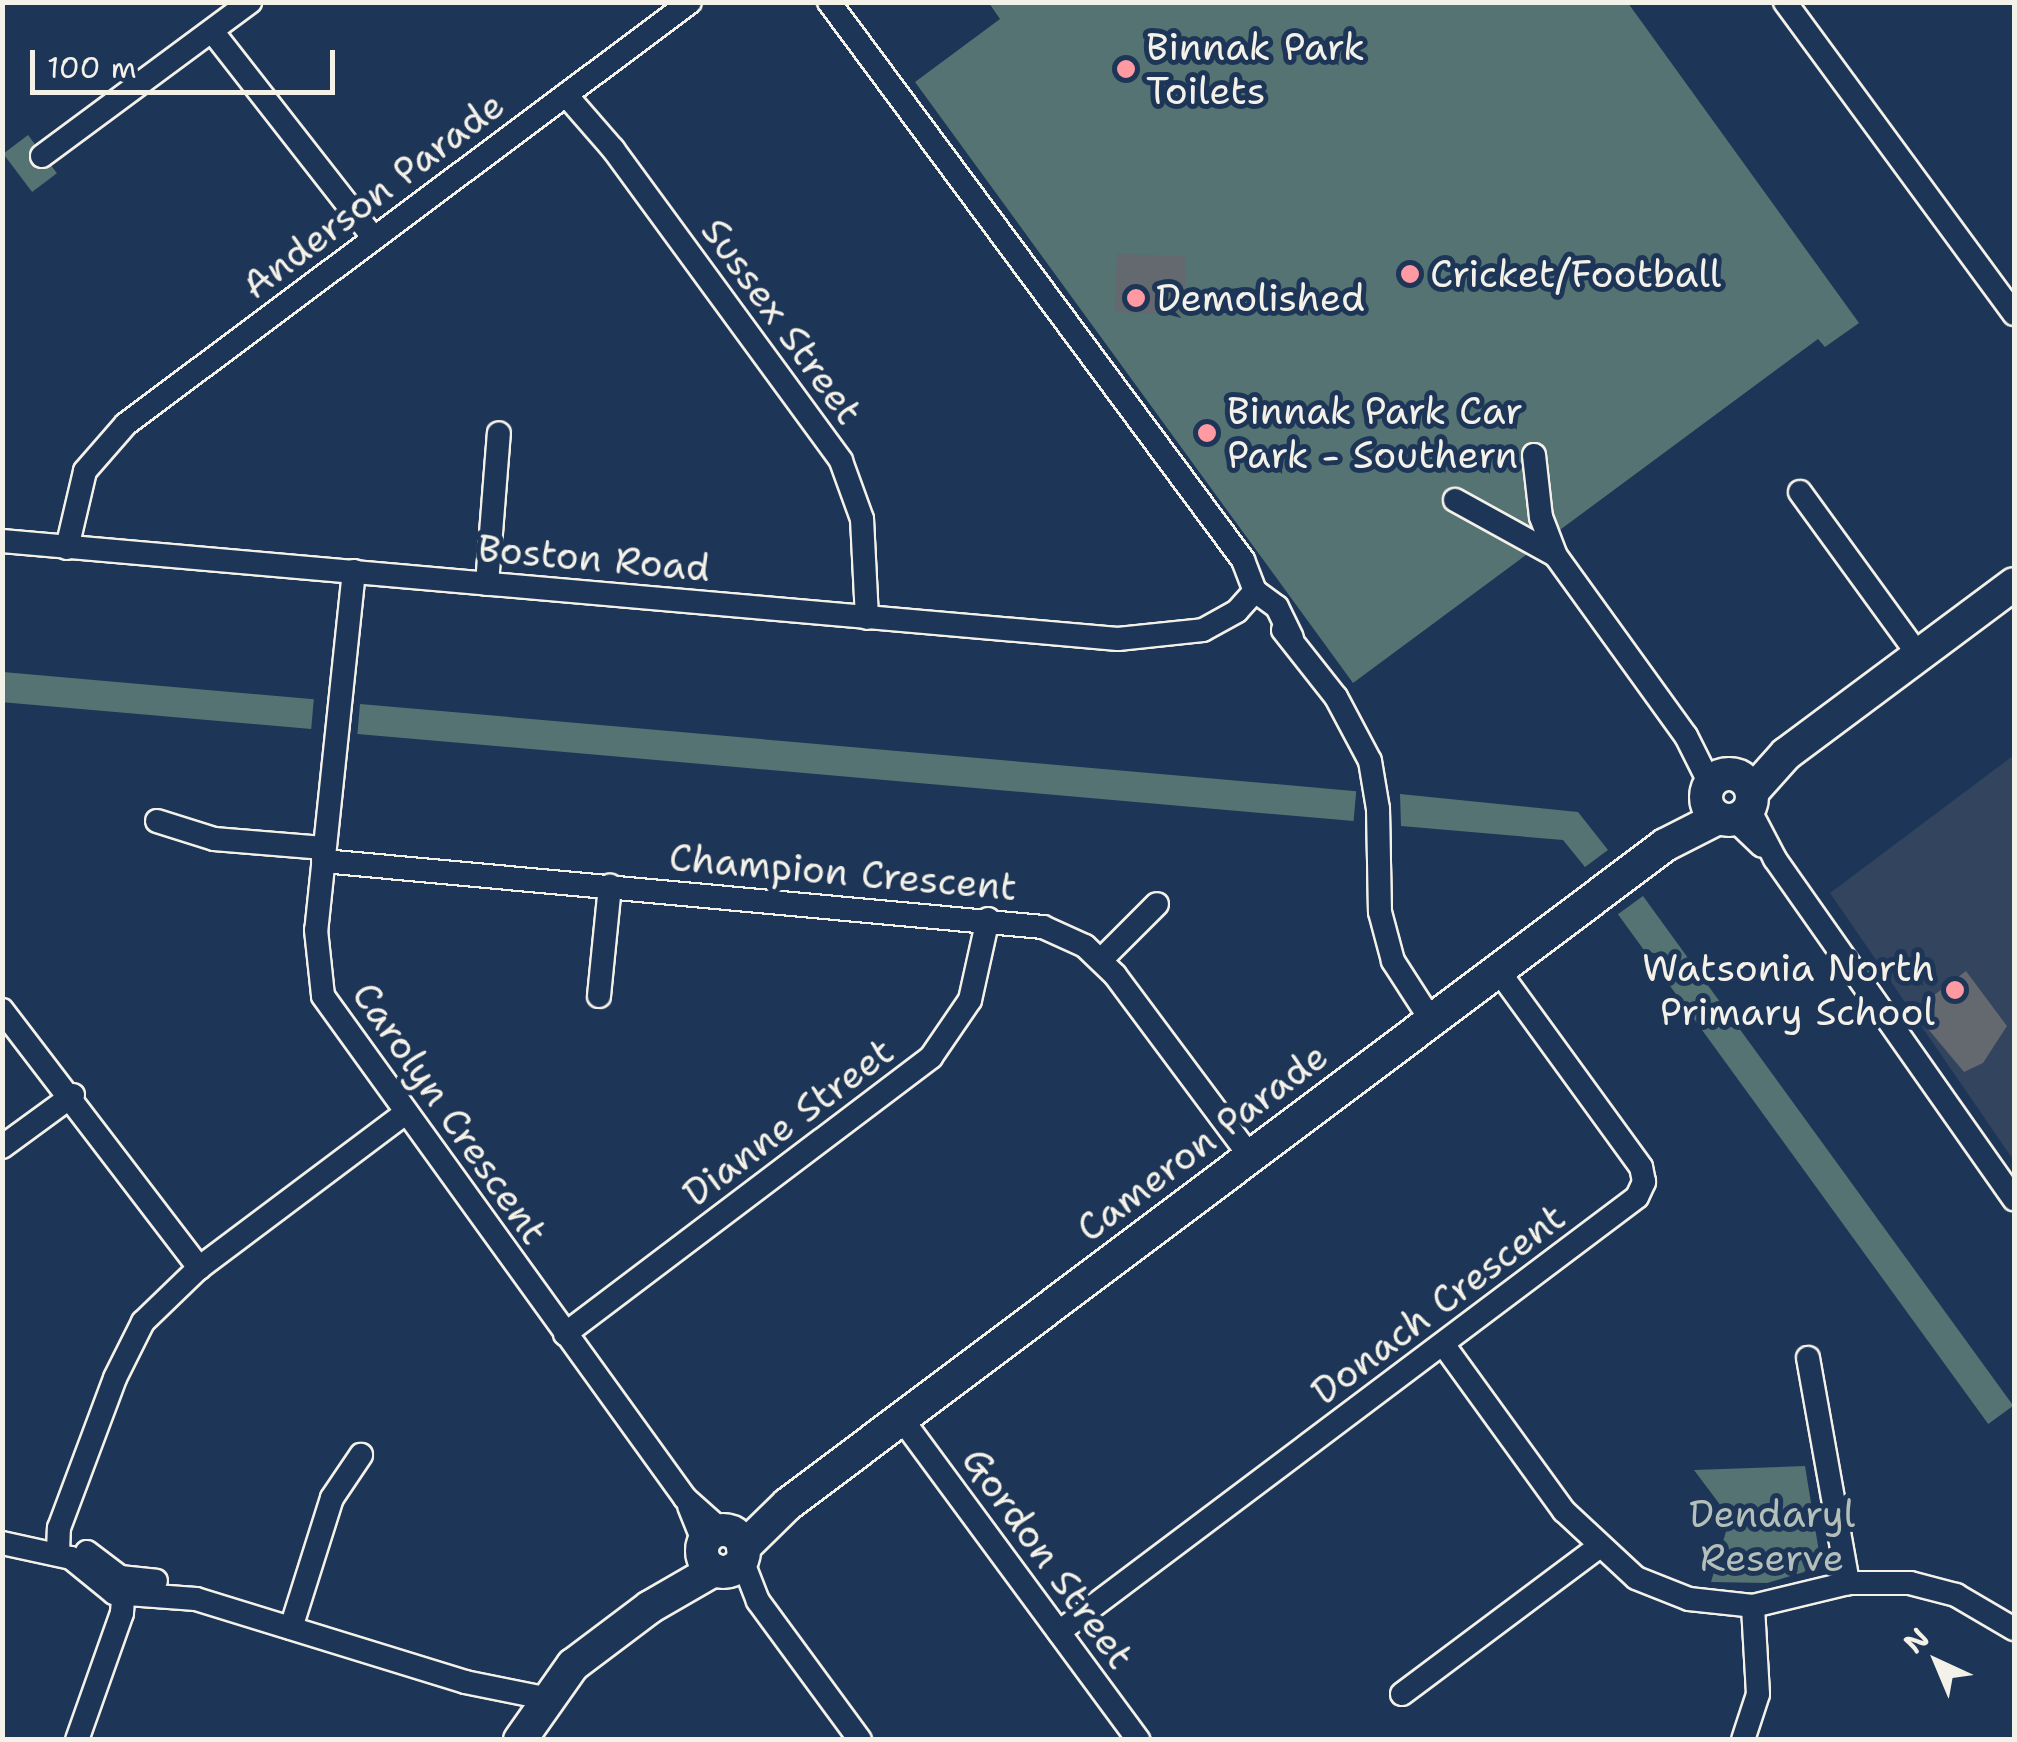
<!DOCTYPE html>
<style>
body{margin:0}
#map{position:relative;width:2017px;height:1742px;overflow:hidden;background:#1d3557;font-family:"Shantell Sans",sans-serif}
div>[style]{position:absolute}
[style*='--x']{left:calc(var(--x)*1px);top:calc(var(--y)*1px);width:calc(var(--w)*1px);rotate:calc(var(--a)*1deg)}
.built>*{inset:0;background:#32445e}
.green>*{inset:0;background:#557372;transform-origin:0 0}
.building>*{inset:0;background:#64686f;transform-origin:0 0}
.roads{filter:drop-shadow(2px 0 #f4f1e8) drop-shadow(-2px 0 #f4f1e8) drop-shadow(0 2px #f4f1e8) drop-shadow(0 -2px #f4f1e8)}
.street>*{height:22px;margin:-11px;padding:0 11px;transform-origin:11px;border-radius:11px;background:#1d3557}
.secondary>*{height:32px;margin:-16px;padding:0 16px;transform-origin:16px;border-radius:16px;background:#1d3557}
.secondary>.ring{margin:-16px;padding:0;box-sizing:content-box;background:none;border:32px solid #1d3557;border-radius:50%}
.dots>*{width:28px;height:28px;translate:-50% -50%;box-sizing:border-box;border:5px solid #1d3557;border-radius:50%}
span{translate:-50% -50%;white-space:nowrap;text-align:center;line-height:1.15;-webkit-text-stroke:10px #1d3557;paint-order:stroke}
.poi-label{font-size:38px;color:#f4f1e8}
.left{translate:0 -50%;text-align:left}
.right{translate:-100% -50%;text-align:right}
.street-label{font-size:38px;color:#f4f1e8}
.park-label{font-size:38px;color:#b4bfb9}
.frame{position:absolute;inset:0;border:5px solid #f4f1e8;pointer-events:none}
.north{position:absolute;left:1887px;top:1612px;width:100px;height:100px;-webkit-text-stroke:8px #1d3557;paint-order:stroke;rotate:316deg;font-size:28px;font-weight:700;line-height:40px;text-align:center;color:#f4f1e8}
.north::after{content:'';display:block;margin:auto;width:35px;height:45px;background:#f4f1e8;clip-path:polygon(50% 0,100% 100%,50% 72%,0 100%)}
.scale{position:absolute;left:30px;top:50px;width:305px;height:45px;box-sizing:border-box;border:5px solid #f4f1e8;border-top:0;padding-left:12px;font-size:30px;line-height:35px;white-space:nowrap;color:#f4f1e8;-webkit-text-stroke:8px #1d3557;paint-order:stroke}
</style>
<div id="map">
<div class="built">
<i style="clip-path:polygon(2014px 755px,2014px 1161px,1830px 893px)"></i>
</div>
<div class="green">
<i style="clip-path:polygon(989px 3px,1628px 3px,1859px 323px,1825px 347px,1818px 339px,1353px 683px,915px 82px,1000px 19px)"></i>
<i style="left:28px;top:135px;width:48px;height:31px;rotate:53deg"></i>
<i style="left:3px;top:672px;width:312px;height:30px;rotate:5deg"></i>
<i style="left:360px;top:704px;width:1000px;height:30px;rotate:5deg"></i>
<i style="clip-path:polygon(1400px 794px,1578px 812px,1608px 850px,1585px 867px,1563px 840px,1401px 826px)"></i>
<i style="left:1643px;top:896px;width:630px;height:31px;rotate:54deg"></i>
<i style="clip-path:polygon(1805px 1466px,1820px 1558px,1811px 1570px,1767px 1583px,1711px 1582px,1730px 1518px,1694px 1470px)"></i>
</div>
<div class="building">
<i style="left:1117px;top:254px;width:69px;height:58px;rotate:2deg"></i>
<i style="clip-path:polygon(1966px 971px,2007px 1026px,1983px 1063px,1964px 1072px,1913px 1011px)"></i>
</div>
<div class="roads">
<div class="street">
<i style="--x:829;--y:2;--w:695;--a:53.43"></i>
<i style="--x:1243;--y:560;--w:33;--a:69"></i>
<i style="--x:1255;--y:591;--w:27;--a:36"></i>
<i style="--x:1277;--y:607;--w:34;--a:64"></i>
<i style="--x:1785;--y:2;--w:387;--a:53.7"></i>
<i style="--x:212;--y:31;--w:263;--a:52"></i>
<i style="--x:566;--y:95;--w:72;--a:49"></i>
<i style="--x:613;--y:149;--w:386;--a:53.8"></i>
<i style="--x:841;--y:461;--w:62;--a:70.1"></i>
<i style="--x:862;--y:519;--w:99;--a:87.1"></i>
<i style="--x:42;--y:156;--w:259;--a:-36.5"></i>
<i style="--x:1534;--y:455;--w:62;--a:83.6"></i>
<i style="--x:1541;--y:517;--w:42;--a:69"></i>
<i style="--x:1556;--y:556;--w:222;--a:54.2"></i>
<i style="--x:1686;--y:736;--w:54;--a:63.4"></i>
<i style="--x:1800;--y:492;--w:203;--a:54"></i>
<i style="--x:1455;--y:500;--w:112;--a:28.9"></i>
<i style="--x:2;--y:541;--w:1120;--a:5.02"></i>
<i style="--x:1118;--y:639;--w:85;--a:-6"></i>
<i style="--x:1203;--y:630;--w:39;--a:-29"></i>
<i style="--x:1237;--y:611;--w:27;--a:-48"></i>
<i style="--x:67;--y:548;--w:79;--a:-76.8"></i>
<i style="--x:85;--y:471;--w:62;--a:-48.9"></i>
<i style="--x:126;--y:424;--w:704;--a:-36.8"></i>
<i style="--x:354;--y:571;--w:361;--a:96"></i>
<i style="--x:316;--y:930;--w:66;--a:83.9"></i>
<i style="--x:323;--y:996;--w:619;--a:54.2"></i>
<i style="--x:685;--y:1498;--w:48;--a:41.6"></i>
<i style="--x:487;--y:584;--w:151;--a:-85.5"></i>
<i style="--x:1283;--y:630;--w:85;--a:51.7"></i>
<i style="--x:1336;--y:697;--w:72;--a:62"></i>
<i style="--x:1370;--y:761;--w:49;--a:80.5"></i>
<i style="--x:1378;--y:809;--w:103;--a:88.9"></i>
<i style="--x:1380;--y:912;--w:51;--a:75.1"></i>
<i style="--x:1393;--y:961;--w:70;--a:57.2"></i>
<i style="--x:1749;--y:809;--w:56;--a:62.5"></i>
<i style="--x:1775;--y:859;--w:416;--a:54.9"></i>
<i style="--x:1735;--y:820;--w:37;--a:44"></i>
<i style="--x:157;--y:821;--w:60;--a:17.5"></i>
<i style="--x:214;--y:839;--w:110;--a:4.7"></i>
<i style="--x:323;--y:861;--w:723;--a:5.24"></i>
<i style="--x:1043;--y:927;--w:46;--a:24.3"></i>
<i style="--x:1085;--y:946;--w:42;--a:44"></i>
<i style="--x:1115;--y:975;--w:226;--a:53.3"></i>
<i style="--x:1101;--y:960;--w:79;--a:-45"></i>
<i style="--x:599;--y:996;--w:111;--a:-84.3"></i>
<i style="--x:2;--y:1010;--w:325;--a:52.6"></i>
<i style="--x:2;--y:1147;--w:88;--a:-36.2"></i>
<i style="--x:565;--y:1334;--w:459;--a:-37.1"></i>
<i style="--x:931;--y:1057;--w:69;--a:-55.6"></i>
<i style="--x:970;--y:1000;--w:83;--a:-77.5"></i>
<i style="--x:1443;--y:1344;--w:206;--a:54.1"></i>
<i style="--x:1564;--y:1511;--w:98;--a:42.9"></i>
<i style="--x:1636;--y:1578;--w:57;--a:21.6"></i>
<i style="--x:1689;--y:1599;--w:64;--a:6.2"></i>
<i style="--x:1753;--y:1606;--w:98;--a:-13.6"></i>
<i style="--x:1848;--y:1583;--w:62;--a:0"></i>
<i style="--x:1910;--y:1583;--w:48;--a:14.6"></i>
<i style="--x:1956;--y:1595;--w:67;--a:30.4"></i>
<i style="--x:1808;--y:1358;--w:229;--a:79.9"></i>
<i style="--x:901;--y:1418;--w:400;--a:53.6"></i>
<i style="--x:689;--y:1506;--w:40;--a:68"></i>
<i style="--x:2;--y:1543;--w:71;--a:12.3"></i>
<i style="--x:71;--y:1558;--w:55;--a:39.1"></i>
<i style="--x:114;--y:1593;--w:82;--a:4.2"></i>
<i style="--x:196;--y:1599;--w:282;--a:17.1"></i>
<i style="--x:465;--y:1682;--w:81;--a:11.4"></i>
<i style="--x:87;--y:1552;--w:41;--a:37.1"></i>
<i style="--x:120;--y:1577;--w:36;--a:6"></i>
<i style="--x:58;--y:1553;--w:25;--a:-88"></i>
<i style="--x:59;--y:1528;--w:160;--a:-69.5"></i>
<i style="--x:115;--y:1378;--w:63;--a:-63.4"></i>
<i style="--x:143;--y:1322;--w:78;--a:-44"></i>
<i style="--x:199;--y:1268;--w:256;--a:-36.9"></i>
<i style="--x:742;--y:1560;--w:44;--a:68.7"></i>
<i style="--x:758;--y:1601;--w:172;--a:53.7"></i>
<i style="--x:291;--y:1628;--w:136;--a:-72.5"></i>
<i style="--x:332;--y:1498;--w:52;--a:-56"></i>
<i style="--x:1059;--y:1632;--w:723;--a:-36.96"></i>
<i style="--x:1637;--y:1197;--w:17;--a:-65"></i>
<i style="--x:1644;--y:1182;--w:15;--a:-101"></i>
<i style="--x:1641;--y:1167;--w:243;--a:-126"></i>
<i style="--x:1402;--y:1694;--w:244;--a:-36.8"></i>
<i style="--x:77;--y:1740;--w:135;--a:-70.5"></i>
<i style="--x:122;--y:1613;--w:31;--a:-86"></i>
<i style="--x:1743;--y:1740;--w:48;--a:-71.9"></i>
<i style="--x:1758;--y:1694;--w:88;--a:-93.3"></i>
</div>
<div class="secondary">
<i class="ring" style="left:1706px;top:774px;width:14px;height:14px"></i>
<i style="--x:1752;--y:792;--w:51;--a:-48.2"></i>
<i style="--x:1786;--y:754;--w:284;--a:-36.7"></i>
<i class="ring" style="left:702px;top:1530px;width:10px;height:10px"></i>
<i style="--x:743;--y:1548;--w:63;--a:-44.4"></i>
<i style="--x:788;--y:1504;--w:1097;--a:-36.92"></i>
<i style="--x:1665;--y:845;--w:59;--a:-27"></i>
<i style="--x:520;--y:1740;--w:92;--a:-54.8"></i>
<i style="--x:573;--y:1665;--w:96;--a:-37"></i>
<i style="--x:650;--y:1607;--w:74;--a:-30"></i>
</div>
</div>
<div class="dots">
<i style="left:1126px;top:69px;background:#ff9aa2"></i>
<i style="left:1410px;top:274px;background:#ff9aa2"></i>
<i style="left:1136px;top:298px;background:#ff9aa2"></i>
<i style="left:1207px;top:433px;background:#ff9aa2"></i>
<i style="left:1955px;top:990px;background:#ff9aa2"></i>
</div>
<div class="poi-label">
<span class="left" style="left:1146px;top:69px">Binnak Park<br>Toilets</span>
<span class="left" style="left:1430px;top:274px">Cricket/Football</span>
<span class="left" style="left:1156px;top:298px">Demolished</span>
<span class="left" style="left:1227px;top:433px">Binnak Park Car<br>Park - Southern</span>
<span class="right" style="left:1935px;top:990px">Watsonia North<br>Primary School</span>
</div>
<div class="street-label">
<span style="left:373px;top:195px;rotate:-37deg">Anderson Parade</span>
<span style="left:782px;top:321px;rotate:54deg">Sussex Street</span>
<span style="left:594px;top:558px;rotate:5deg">Boston Road</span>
<span style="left:843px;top:872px;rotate:5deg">Champion Crescent</span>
<span style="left:450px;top:1113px;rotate:55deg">Carolyn Crescent</span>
<span style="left:788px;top:1122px;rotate:-37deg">Dianne Street</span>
<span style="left:1202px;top:1142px;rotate:-37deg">Cameron Parade</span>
<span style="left:1438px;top:1304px;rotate:-37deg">Donach Crescent</span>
<span style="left:1048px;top:1558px;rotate:54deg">Gordon Street</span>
</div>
<div class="park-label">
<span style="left:1772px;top:1536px">Dendaryl<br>Reserve</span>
</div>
<div class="frame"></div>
<div class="north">N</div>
<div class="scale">100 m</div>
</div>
